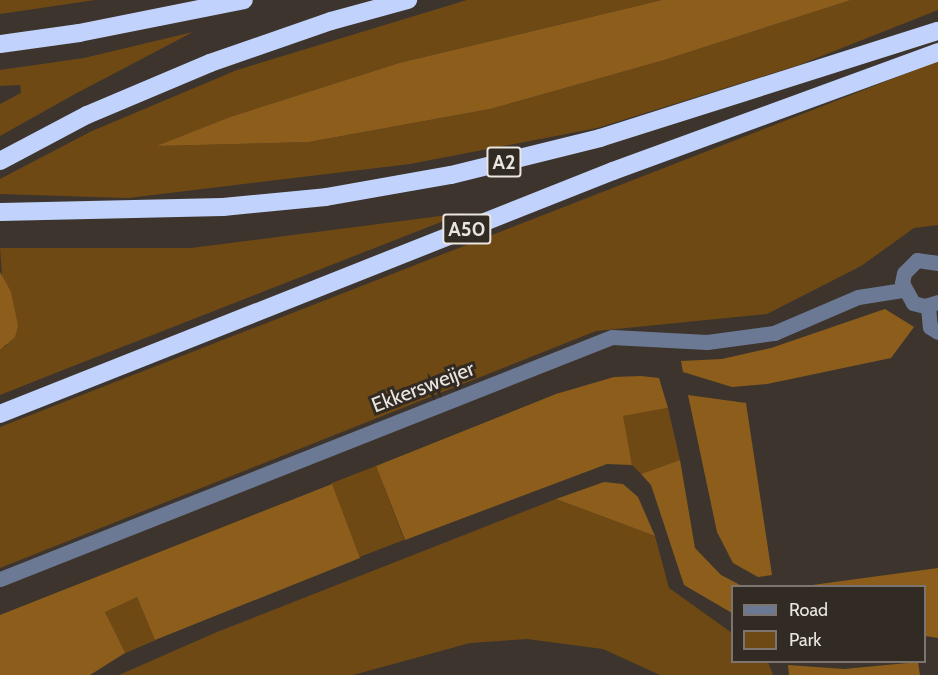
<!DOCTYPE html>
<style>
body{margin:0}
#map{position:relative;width:938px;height:675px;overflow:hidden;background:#3d352d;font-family:Cabin,sans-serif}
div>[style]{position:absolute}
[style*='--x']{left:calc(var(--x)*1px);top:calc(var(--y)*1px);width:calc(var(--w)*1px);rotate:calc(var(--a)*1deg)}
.green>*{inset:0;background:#6f4914;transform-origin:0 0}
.forest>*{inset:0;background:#8d5e1b}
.minor>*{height:15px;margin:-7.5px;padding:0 7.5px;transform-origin:7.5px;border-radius:7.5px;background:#6c7994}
.highway>*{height:18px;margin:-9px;padding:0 9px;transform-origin:9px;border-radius:9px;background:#c1d3fc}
span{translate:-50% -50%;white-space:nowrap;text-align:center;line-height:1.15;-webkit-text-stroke:6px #322b23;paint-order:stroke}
.shield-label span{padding:2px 4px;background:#322b23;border:2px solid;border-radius:4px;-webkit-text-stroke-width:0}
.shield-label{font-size:20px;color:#eae5e0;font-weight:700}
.street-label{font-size:21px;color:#eae5e0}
.legend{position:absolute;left:731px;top:585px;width:195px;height:78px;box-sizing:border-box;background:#322b23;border:2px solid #7c756f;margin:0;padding:8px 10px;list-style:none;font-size:18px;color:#eae5e0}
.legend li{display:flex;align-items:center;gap:12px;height:30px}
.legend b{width:30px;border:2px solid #7c756f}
</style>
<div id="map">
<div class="green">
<i style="clip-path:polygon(0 0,95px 0,0 14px)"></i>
<i style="clip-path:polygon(467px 0,662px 0,399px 63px,230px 117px,159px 146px,309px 142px,490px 109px,661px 61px,851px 0,938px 0,938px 10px,799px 65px,597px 128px,410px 164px,128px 198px,0 194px,0 179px,92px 131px,237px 70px)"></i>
<i style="clip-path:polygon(193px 32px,75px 94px,0 136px,0 104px,21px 93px,20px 85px,0 86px,0 70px,84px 58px)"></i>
<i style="clip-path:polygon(938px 61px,938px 225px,914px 228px,861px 266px,767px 314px,596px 331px,0 568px,0 427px)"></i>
<i style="clip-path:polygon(464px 213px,58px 372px,0 395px,0 350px,7px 345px,0 248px,191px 248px)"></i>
<i style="clip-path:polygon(668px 408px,680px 460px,641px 474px,632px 465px,622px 416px)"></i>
<i style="left:376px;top:466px;width:79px;height:48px;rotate:69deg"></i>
<i style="clip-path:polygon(556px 499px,655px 536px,669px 588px,732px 633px,732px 662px,768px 662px,773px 675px,660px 675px,603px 649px,527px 639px,470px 643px,353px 675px,119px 675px,217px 632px)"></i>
<i style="left:137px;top:597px;width:47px;height:35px;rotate:67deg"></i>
</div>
<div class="forest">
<i style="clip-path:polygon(662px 0,851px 0,661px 61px,490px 109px,309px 142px,157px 146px,230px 117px,399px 63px)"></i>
<i style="clip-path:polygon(0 272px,11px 292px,18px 326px,15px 337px,0 350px)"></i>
<i style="clip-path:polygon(885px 309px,914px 327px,891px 358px,767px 384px,732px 387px,683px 372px,681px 361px,722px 359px,771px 348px)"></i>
<i style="clip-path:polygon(641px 376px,659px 378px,668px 408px,623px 416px,632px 465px,607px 464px,405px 540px,376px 466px,556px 394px,614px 377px)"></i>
<i style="clip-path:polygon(688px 395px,746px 403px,772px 575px,758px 577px,733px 563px,717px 532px)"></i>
<i style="clip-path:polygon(680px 460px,695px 548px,721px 575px,742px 586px,732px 586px,732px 613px,684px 585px,651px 485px,641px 474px)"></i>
<i style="clip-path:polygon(604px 482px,623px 484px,638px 497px,655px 536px,556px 499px)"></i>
<i style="clip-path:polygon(332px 484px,360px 558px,155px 640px,137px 597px,105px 612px,125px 653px,90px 675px,0 675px,0 615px)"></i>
<i style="clip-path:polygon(938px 568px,938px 638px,925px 636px,924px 586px,805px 586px)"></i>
<i style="clip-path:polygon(918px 662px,920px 675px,789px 675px,788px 665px,844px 669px)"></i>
</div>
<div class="minor">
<i style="--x:938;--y:263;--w:21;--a:-172"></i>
<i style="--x:917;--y:260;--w:18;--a:135"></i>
<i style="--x:904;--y:273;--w:10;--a:101"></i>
<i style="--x:902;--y:283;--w:23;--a:61"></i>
<i style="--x:913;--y:303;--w:12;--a:14"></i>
<i style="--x:925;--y:306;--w:14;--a:-17"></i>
<i style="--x:928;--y:306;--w:21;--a:85"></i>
<i style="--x:930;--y:327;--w:9;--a:32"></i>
<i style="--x:0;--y:579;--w:658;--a:-21.58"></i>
<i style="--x:612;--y:337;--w:95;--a:3"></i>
<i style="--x:707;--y:342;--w:68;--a:-7.7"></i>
<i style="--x:774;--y:333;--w:91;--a:-23.2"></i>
<i style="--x:858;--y:297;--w:46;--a:-8.8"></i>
</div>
<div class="highway">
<i style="--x:0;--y:44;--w:80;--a:-7.9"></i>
<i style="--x:79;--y:33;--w:168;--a:-11.3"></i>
<i style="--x:0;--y:161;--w:98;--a:-27.9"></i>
<i style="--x:87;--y:115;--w:134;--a:-22.9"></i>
<i style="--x:210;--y:63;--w:128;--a:-19.1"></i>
<i style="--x:331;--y:21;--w:80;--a:-15.3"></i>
<i style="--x:0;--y:212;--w:223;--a:-1.3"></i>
<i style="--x:223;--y:207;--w:103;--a:-5.5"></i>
<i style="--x:326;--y:197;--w:127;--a:-10"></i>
<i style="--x:451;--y:175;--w:154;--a:-13.9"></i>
<i style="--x:600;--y:138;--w:355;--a:-17.6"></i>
<i style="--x:0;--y:414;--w:659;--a:-21.62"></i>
<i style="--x:613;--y:171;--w:346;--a:-20.1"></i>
</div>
<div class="shield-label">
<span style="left:504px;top:162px">A2</span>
<span style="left:467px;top:229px">A50</span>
</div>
<div class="street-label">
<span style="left:423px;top:387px;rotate:-21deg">Ekkersweijer</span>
</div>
<ul class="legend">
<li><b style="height:8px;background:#6c7994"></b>Road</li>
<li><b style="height:16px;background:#6f4914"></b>Park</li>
</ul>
</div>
